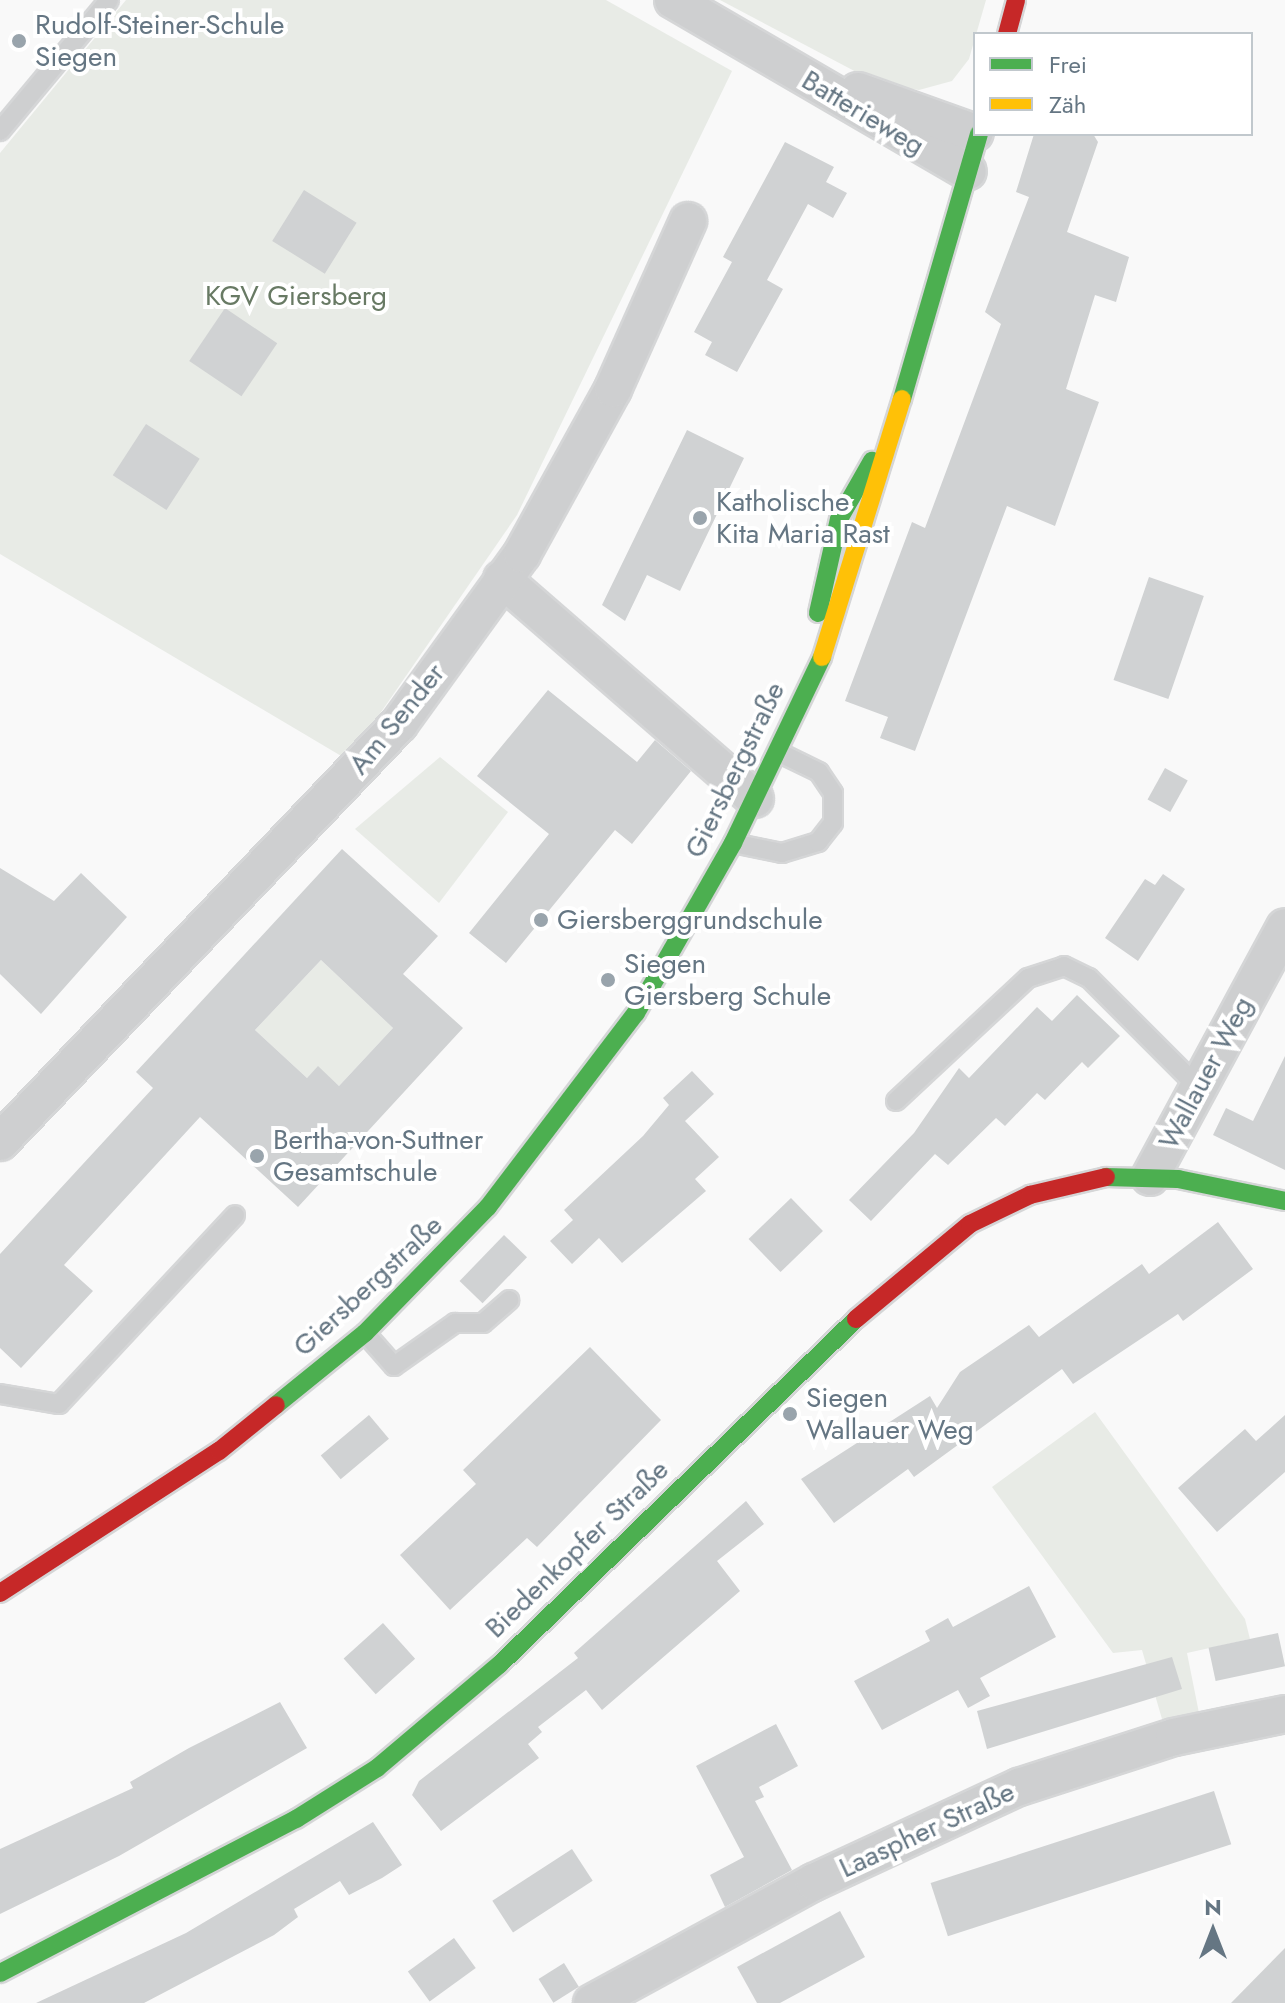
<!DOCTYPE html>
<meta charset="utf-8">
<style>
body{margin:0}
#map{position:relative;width:1285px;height:2003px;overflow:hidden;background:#f9f9f9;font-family:Jost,sans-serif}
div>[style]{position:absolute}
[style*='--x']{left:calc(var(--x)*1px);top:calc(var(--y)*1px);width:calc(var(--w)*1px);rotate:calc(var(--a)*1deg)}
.green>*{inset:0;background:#e8ebe6}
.building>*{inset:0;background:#d0d2d3;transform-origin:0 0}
.roads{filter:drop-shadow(2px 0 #d5d6d7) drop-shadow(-2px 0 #d5d6d7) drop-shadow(0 2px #d5d6d7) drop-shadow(0 -2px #d5d6d7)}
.lane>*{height:18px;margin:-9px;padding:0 9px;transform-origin:9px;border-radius:9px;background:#cecfd0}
.street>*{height:36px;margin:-18px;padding:0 18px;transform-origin:18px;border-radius:18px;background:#cecfd0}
.fast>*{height:18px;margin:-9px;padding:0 9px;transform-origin:9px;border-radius:9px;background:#4caf50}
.slow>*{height:18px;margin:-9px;padding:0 9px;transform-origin:9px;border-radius:9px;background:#ffc107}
.jam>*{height:18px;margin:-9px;padding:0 9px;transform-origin:9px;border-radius:9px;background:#c62828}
.dots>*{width:22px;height:22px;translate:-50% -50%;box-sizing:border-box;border:4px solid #fff;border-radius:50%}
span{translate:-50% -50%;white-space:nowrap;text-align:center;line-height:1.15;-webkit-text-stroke:8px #fff;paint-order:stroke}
.poi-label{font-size:28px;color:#657683}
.left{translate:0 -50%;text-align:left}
.street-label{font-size:28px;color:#657683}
.park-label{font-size:28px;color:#687a64}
.legend{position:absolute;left:973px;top:32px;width:280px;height:104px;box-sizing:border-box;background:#fff;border:2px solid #c1c8cd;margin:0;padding:10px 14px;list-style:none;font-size:24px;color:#657683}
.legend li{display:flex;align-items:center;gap:16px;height:40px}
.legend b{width:40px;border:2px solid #c1c8cd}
.north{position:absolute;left:1173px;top:1891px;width:80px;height:80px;-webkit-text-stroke:6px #fff;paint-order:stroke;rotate:0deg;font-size:22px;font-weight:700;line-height:32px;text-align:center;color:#657683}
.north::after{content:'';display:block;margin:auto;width:28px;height:36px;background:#657683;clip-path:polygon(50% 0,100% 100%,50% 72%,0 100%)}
</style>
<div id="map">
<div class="green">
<i style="clip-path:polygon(126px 0,606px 0,732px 71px,517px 515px,348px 760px,0 554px,0 153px)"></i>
<i style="clip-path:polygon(720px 0,986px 0,969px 59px,952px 81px,919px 90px,879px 84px)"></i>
<i style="clip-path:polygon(440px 757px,508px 812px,439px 903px,355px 829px)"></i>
<i style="clip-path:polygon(321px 960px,393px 1028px,339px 1086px,318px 1067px,307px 1078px,255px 1030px)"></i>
<i style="clip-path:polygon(1095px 1412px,1245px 1619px,1250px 1639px,1187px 1653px,1200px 1718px,1164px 1726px,1142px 1650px,1113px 1653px,992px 1487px)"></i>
</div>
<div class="building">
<i style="clip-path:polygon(1034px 134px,1093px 134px,1098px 142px,1067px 232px,1129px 257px,1116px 302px,1095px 295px,1066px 389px,1099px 402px,1055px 526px,1007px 506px,915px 751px,880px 738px,888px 717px,845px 701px,912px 522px,925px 528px,1001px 324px,985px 312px,1029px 197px,1016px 192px)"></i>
<i style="clip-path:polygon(785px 142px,834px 167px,826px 182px,847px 193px,833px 218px,808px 204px,767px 280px,783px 289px,737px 372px,705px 355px,712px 342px,694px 332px,732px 262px,723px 257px)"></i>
<i style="left:304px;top:190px;width:62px;height:60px;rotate:32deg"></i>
<i style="left:225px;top:308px;width:63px;height:64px;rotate:34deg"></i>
<i style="left:146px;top:424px;width:64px;height:61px;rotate:33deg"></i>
<i style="clip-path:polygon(687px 430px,744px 458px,680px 591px,647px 575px,625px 621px,602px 605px)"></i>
<i style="left:1149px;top:577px;width:58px;height:109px;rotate:19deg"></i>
<i style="clip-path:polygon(548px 690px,637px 762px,655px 740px,691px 771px,632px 844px,615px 830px,506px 963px,469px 933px,549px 834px,477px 776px)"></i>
<i style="left:1165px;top:768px;width:26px;height:36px;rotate:29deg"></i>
<i style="clip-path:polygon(evenodd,342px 849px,438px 936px,403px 974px,463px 1028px,298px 1207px,200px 1117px,64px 1265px,93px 1291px,21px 1368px,0 1348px,0 1254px,153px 1088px,136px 1072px,342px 849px,321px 960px,393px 1028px,339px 1086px,318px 1066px,307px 1078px,255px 1030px,321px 960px)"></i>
<i style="clip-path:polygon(0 868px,54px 901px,81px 873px,127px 917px,41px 1014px,0 974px)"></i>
<i style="clip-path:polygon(1163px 874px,1185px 889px,1138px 961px,1105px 938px,1145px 879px,1155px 885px)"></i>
<i style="clip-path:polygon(1077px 995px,1120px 1036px,1088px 1068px,1082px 1062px,1045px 1100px,1037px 1093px,1005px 1126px,996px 1118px,948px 1165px,935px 1154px,871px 1221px,849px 1200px,914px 1133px,959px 1068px,969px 1078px,1037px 1007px,1052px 1021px)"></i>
<i style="clip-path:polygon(1285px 1056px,1285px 1170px,1213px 1135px,1226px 1108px,1253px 1121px)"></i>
<i style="clip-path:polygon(692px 1071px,714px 1094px,685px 1121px,719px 1157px,695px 1179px,706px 1191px,622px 1263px,599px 1238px,572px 1264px,550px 1241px,573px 1220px,564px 1210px,643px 1136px,669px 1105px,663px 1098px)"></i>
<i style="left:791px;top:1198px;width:46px;height:59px;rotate:46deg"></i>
<i style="clip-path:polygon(1218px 1222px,1253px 1269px,1183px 1321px,1178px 1314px,1073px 1384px,1062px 1369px,914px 1477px,908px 1469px,834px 1523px,801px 1479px,930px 1396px,937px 1408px,960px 1372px,1029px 1325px,1039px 1337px,1142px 1264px,1149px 1274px)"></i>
<i style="left:504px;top:1235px;width:32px;height:64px;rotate:44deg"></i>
<i style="clip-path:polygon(590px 1347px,661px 1420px,537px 1547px,527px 1538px,450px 1610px,400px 1555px,476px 1484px,463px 1470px)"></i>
<i style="left:369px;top:1415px;width:31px;height:63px;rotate:50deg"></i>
<i style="clip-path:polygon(1285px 1415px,1285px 1472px,1217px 1532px,1178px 1488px,1245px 1429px,1256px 1441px)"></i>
<i style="clip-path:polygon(746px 1501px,764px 1524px,717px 1561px,740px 1591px,602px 1710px,586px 1690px,538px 1727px,542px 1732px,528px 1744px,539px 1758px,441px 1831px,412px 1795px,419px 1781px,578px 1658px,574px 1653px)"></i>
<i style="clip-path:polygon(1029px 1586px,1056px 1637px,980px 1678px,990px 1696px,968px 1708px,958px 1690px,882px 1730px,854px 1681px,930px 1641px,925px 1631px,948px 1618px,953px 1627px)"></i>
<i style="left:383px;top:1623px;width:48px;height:53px;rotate:48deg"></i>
<i style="left:1278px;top:1633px;width:34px;height:71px;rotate:78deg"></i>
<i style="clip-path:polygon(1172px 1657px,1182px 1689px,987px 1749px,977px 1711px)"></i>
<i style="clip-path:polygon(280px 1702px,307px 1748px,119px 1856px,0 1914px,0 1849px,133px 1788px,130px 1782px,189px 1748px)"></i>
<i style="clip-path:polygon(776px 1724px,798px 1766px,759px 1787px,764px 1797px,755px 1801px,792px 1870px,725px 1907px,710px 1875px,744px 1857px,696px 1766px)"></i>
<i style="left:1214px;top:1791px;width:56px;height:298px;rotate:72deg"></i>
<i style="clip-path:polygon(373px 1822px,402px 1865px,382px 1878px,349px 1895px,340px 1881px,294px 1909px,298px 1917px,274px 1935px,144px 2003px,36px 2003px,186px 1933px)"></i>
<i style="left:572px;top:1849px;width:38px;height:95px;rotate:57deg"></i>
<i style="clip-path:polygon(840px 1911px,865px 1957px,780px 2003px,757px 2003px,737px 1967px)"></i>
<i style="left:454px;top:1938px;width:37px;height:57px;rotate:54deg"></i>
<i style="clip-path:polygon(1285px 1948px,1285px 2003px,1231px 2003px)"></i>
<i style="left:564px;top:1963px;width:28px;height:30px;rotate:58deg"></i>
</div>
<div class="roads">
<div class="lane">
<i style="--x:0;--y:131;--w:170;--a:-50.2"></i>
<i style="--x:733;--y:843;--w:50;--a:11.5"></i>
<i style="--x:782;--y:853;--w:38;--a:-17"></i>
<i style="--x:818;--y:842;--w:24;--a:-52"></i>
<i style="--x:833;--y:823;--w:30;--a:-90"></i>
<i style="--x:833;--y:793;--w:25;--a:-124"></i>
<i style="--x:819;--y:772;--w:46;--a:-154"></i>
<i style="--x:896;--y:1101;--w:180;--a:-43"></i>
<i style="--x:1028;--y:978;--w:38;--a:-18"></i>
<i style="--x:1064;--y:966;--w:28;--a:26"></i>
<i style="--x:1089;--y:978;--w:156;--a:45"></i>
<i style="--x:365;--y:1333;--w:44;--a:48.7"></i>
<i style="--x:394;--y:1366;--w:75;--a:-35.2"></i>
<i style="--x:455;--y:1323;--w:28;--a:0"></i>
<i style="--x:483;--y:1323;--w:35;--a:-41"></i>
<i style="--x:0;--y:1394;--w:60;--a:9.6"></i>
<i style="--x:59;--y:1404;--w:258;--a:-47"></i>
</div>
<div class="street">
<i style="--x:673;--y:0;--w:341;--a:30.2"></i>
<i style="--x:858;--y:91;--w:124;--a:19.7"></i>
<i style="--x:502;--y:579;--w:335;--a:41"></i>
<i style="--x:0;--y:1142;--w:578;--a:-46.33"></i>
<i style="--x:399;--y:724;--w:210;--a:-54.1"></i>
<i style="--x:522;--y:554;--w:188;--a:-61.1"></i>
<i style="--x:613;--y:389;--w:184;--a:-65.9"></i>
<i style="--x:1150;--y:1177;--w:284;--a:-61.6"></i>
<i style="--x:592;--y:2003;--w:253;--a:-28.6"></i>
<i style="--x:814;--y:1882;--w:226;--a:-24.9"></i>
<i style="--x:1019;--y:1787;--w:163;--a:-17.9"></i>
<i style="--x:1174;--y:1737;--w:113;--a:-11.7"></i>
</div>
<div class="fast">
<i style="--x:902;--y:399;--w:276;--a:-73.8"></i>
<i style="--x:818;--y:613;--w:96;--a:-77.4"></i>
<i style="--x:839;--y:519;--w:67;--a:-60.4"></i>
<i style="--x:1106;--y:1177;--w:72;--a:1.6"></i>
<i style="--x:1178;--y:1179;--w:109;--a:11.6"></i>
<i style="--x:276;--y:1405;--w:114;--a:-39"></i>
<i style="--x:365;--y:1333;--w:176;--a:-45.7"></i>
<i style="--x:488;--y:1207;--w:244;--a:-52.7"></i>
<i style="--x:636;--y:1013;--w:196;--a:-60.3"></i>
<i style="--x:733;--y:843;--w:206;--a:-64.4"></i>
<i style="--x:0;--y:1973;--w:334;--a:-27.5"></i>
<i style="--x:296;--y:1819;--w:96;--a:-32.2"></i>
<i style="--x:377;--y:1768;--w:160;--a:-40.2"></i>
<i style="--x:499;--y:1665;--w:497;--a:-44.1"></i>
</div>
<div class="slow">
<i style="--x:822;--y:657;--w:270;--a:-72.8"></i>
</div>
<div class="jam">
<i style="--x:1007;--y:34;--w:35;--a:-75"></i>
<i style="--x:856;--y:1319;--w:148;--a:-39.8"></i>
<i style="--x:970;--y:1224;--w:67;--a:-25.8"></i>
<i style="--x:1030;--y:1195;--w:78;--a:-13.3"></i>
<i style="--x:0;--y:1593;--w:261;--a:-33"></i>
<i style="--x:219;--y:1451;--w:73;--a:-38.9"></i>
</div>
</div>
<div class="dots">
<i style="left:19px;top:41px;background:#99a4ac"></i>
<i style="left:700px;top:518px;background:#99a4ac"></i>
<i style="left:541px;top:920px;background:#99a4ac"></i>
<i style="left:608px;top:980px;background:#99a4ac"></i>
<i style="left:257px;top:1156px;background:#99a4ac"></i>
<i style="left:790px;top:1414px;background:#99a4ac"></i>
</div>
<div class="poi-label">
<span class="left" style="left:35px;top:41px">Rudolf-Steiner-Schule<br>Siegen</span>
<span class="left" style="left:716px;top:518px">Katholische<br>Kita Maria Rast</span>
<span class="left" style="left:557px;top:920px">Giersberggrundschule</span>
<span class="left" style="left:624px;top:980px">Siegen<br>Giersberg Schule</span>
<span class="left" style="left:273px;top:1156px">Bertha-von-Suttner<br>Gesamtschule</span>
<span class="left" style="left:806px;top:1414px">Siegen<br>Wallauer Weg</span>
</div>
<div class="street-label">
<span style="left:863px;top:113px;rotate:31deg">Batterieweg</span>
<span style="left:397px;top:719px;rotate:-51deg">Am Sender</span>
<span style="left:735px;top:770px;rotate:-64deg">Giersbergstraße</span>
<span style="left:1206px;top:1073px;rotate:-62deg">Wallauer Weg</span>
<span style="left:368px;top:1286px;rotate:-43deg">Giersbergstraße</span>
<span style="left:577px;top:1549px;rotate:-44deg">Biedenkopfer Straße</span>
<span style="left:927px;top:1830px;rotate:-25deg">Laaspher Straße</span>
</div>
<div class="park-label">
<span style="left:296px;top:296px">KGV Giersberg</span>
</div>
<ul class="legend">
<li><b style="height:10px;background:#4caf50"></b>Frei</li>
<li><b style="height:10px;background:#ffc107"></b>Zäh</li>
</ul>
<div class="north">N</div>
</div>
